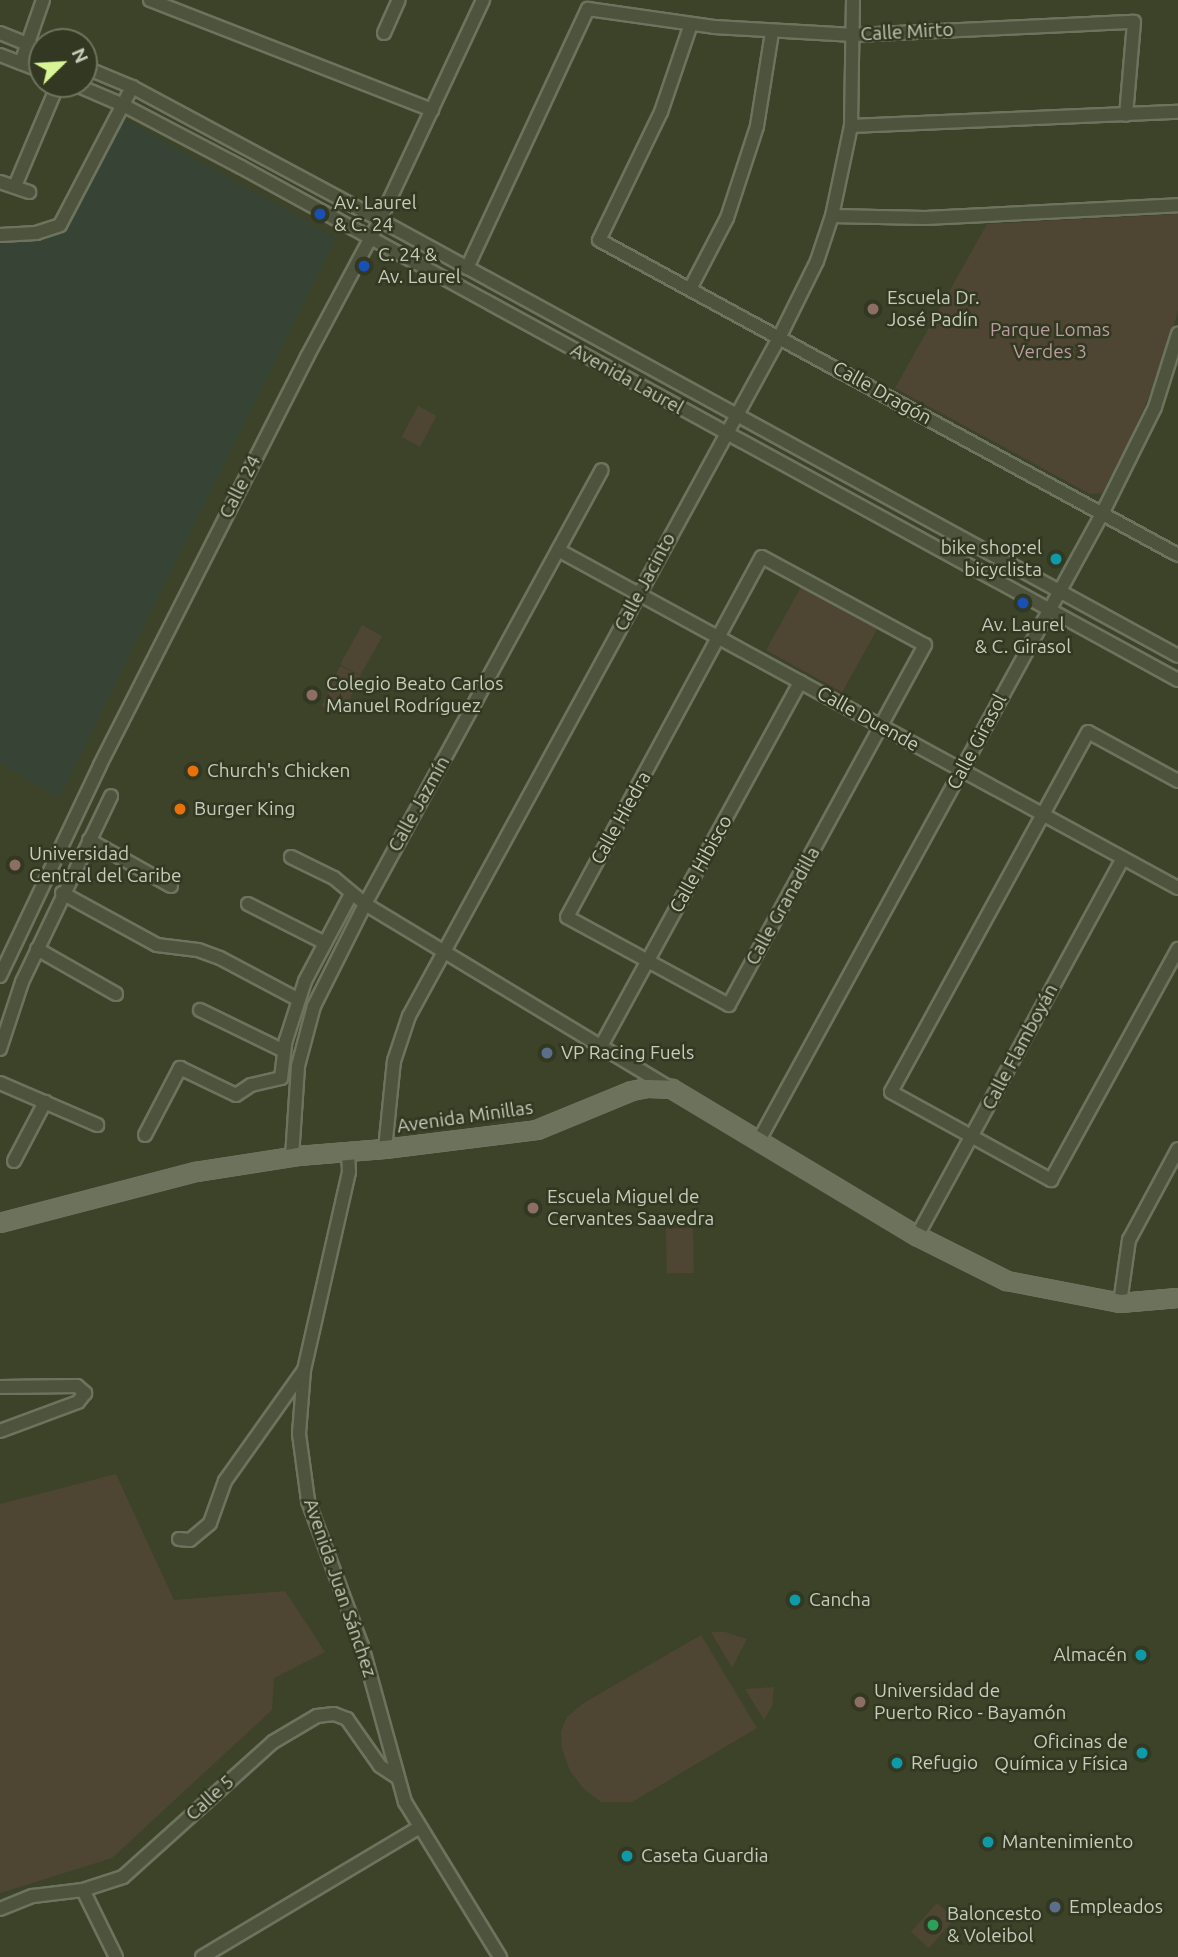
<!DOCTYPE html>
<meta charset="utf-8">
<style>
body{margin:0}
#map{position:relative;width:1178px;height:1957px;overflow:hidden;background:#3c4328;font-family:Ubuntu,sans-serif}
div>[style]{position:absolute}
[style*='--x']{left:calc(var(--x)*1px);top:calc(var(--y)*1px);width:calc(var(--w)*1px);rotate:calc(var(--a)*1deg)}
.medical>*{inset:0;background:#374435}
.green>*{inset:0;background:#4f4533;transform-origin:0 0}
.roads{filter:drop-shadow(2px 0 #6d735e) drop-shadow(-2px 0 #6d735e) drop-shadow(0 2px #6d735e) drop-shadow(0 -2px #6d735e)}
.minor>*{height:12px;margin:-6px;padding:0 6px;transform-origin:6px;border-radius:6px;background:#4d533d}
.major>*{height:16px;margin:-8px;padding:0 8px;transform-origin:8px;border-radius:8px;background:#6c725b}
.dots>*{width:19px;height:19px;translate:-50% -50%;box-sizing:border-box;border:4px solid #323821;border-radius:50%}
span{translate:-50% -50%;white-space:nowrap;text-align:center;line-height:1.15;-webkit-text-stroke:5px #323821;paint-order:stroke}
.street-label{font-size:19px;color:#c7ccba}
.poi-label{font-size:19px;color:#c7ccba}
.left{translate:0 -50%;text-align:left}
.right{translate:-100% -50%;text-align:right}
.park-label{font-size:19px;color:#ba9c9e}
.north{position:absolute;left:28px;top:28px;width:70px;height:70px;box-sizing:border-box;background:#323821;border:2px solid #6e735e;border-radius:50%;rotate:66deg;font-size:19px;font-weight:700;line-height:28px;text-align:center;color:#c7ccba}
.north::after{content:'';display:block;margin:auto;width:24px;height:32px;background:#d8f596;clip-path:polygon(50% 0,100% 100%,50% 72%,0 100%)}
</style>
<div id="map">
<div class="medical">
<i style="clip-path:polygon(125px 119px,336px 238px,59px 798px,0 763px,0 239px,70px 219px)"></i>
</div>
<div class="green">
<i style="clip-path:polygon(1178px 214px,1178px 310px,1173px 329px,1155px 383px,1131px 437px,1102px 493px,1090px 494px,895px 388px,987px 224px)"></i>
<i style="left:418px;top:406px;width:21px;height:35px;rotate:28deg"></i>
<i style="left:801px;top:587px;width:87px;height:72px;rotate:29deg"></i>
<i style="left:362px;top:625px;width:23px;height:45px;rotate:29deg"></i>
<i style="left:340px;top:666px;width:23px;height:44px;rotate:25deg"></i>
<i style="left:693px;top:1228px;width:45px;height:27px;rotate:89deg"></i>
<i style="clip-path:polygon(116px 1474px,174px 1600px,285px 1591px,325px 1652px,274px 1678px,272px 1710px,112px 1858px,0 1893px,0 1504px)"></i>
<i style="clip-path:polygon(711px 1632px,725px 1632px,747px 1639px,732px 1668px)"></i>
<i style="clip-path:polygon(701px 1635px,757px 1728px,632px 1802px,601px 1802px,583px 1788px,570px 1771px,562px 1749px,561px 1731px,567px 1717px,582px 1704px)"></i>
<i style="clip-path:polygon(774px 1687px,772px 1706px,764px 1720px,745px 1689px)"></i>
<i style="left:937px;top:1903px;width:24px;height:39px;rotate:42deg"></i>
</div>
<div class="roads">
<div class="minor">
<i style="--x:150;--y:0;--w:303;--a:21.3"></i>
<i style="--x:691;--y:24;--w:93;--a:108.8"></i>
<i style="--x:661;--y:112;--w:142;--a:115.8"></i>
<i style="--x:599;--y:240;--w:659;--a:28.55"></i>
<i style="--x:0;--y:33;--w:45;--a:22"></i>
<i style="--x:384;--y:33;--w:36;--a:-66"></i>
<i style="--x:0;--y:55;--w:45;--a:20.9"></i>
<i style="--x:21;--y:63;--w:67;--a:-70.8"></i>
<i style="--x:84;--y:67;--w:52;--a:22.6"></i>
<i style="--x:132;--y:87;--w:281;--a:28.2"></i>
<i style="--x:380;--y:220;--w:909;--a:28.65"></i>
<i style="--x:74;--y:84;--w:53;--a:23.2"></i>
<i style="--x:123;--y:105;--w:133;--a:27.7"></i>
<i style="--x:241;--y:167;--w:1068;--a:28.7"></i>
<i style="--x:851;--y:126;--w:327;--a:-2.5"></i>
<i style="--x:0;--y:182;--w:31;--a:19"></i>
<i style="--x:15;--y:186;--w:111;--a:-67.1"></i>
<i style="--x:832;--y:216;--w:93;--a:1.2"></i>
<i style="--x:925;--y:218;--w:253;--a:-2.9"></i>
<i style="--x:0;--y:235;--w:36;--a:-3"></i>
<i style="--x:36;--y:233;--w:25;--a:-18"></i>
<i style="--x:60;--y:225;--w:156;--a:-62.4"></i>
<i style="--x:467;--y:268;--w:286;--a:-65"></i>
<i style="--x:588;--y:9;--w:127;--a:8.1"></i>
<i style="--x:714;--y:27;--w:140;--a:3.3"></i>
<i style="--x:854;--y:35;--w:280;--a:-2.7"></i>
<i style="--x:1134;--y:22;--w:93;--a:94.9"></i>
<i style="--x:690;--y:289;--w:80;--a:-62.5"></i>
<i style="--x:727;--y:218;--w:97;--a:-71.9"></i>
<i style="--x:757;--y:126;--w:95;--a:-80.9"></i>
<i style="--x:558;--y:550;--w:706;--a:28.6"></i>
<i style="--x:762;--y:557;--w:185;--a:28.4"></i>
<i style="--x:925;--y:645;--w:410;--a:118.6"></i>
<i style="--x:729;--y:1005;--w:184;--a:-151.5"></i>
<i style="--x:567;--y:917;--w:409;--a:-61.6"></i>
<i style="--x:1178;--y:781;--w:102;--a:-151.4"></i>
<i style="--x:1088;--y:732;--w:410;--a:118.7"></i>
<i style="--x:891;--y:1092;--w:183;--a:28.8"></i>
<i style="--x:1051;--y:1180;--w:264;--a:-61.2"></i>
<i style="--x:89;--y:840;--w:94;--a:29.3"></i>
<i style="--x:291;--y:857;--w:48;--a:26"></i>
<i style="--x:334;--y:878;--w:40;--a:40"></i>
<i style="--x:365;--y:904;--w:358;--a:31.1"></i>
<i style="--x:62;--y:893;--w:108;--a:28.7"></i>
<i style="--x:157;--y:945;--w:41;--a:7"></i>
<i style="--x:198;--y:950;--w:23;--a:20"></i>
<i style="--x:220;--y:958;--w:89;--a:28"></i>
<i style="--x:248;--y:904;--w:86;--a:26.9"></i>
<i style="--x:37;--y:949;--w:91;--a:29.7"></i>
<i style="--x:0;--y:976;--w:233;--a:-64.6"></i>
<i style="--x:100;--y:765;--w:458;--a:-63.1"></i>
<i style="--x:307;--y:357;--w:155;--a:-61.9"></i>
<i style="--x:380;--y:220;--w:243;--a:-64.9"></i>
<i style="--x:200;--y:1010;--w:93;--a:26"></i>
<i style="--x:601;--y:1046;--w:415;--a:-61.3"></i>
<i style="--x:0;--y:1049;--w:71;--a:-71.8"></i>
<i style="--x:22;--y:982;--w:206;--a:-64.4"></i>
<i style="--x:0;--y:1083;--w:106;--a:23.4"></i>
<i style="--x:145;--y:1135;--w:76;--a:-62.4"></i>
<i style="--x:180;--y:1068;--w:62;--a:25.7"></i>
<i style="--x:236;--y:1095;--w:18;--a:-34"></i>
<i style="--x:251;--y:1085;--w:31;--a:-13"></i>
<i style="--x:281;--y:1078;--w:38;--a:-83"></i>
<i style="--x:286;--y:1040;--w:62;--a:-72.1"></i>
<i style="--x:305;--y:981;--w:98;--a:-62.1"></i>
<i style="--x:758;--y:1142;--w:716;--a:-61.29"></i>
<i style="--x:1102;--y:514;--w:119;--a:-63.6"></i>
<i style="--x:1155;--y:407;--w:77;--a:-72.5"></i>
<i style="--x:385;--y:1149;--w:88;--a:-84.2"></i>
<i style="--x:394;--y:1061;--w:47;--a:-71.6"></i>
<i style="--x:409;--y:1016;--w:772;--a:-61.38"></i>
<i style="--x:779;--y:338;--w:86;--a:-63.7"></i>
<i style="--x:817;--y:261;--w:47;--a:-71.6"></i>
<i style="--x:832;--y:216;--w:92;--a:-78.1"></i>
<i style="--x:851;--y:126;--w:126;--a:-89.1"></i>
<i style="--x:348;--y:1152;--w:20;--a:87"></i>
<i style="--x:349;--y:1172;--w:203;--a:102.8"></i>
<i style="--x:304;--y:1370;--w:64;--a:94.5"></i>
<i style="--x:299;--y:1434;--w:68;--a:82.3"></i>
<i style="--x:308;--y:1501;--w:155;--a:69.6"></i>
<i style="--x:362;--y:1646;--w:162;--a:74.6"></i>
<i style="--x:405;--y:1802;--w:182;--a:58.5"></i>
<i style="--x:292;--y:1157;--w:91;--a:-86.2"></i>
<i style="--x:298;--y:1066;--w:62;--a:-75.1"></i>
<i style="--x:314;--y:1006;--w:114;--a:-63.4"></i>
<i style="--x:365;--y:904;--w:494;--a:-61.4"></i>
<i style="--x:14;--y:1161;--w:67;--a:-62.3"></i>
<i style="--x:917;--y:1236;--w:430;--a:-61.4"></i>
<i style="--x:1120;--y:1303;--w:64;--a:-81.9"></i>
<i style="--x:1129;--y:1240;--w:103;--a:-61.7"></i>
<i style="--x:0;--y:1387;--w:77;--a:-0.7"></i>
<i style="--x:77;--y:1386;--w:11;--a:41"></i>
<i style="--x:85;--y:1393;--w:11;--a:128"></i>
<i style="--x:78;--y:1402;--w:83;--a:159.6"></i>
<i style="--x:179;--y:1539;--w:11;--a:5"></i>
<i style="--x:190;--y:1540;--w:26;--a:-40"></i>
<i style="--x:210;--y:1523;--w:45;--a:-70.3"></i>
<i style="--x:225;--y:1481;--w:136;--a:-54.6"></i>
<i style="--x:83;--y:1890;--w:75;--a:63.8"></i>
<i style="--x:0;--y:1909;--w:35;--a:-22"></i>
<i style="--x:33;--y:1896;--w:50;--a:-6.8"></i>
<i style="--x:83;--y:1890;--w:42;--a:-18"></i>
<i style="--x:123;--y:1877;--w:202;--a:-42"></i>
<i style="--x:273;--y:1742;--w:51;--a:-30.6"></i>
<i style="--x:317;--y:1716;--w:17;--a:-7"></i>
<i style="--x:334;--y:1714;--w:14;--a:21"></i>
<i style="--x:347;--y:1719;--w:57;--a:54.9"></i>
<i style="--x:380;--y:1766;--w:20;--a:33"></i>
<i style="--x:202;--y:1957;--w:252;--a:-30.8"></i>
</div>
<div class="major">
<i style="--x:0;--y:1223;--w:203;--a:-14.6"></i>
<i style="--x:196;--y:1172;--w:103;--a:-8.9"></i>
<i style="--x:298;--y:1156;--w:87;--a:-4.6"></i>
<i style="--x:385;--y:1149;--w:153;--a:-7.1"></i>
<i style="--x:537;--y:1130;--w:103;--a:-22.3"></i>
<i style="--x:632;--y:1091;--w:16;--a:-11"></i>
<i style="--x:648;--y:1088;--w:24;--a:2"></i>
<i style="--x:672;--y:1089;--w:286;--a:31"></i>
<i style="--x:917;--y:1236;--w:101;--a:26.6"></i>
<i style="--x:1007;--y:1281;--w:115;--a:11"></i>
<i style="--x:1120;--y:1303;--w:58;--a:-4.9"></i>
</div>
</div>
<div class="dots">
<i style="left:320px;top:214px;background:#1a4fb4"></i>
<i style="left:364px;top:266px;background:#1a4fb4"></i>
<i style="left:873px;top:309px;background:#8d6e63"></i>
<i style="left:1056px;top:559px;background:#0f9aa8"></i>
<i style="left:1023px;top:603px;background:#1a4fb4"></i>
<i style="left:312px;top:695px;background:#8d6e63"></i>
<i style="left:193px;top:771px;background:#e8710a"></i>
<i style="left:180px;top:809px;background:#e8710a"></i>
<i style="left:15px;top:865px;background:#8d6e63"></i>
<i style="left:547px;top:1053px;background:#5c6f8a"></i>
<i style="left:533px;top:1208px;background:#8d6e63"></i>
<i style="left:795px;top:1600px;background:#0f9aa8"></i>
<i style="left:1141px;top:1655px;background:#0f9aa8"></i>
<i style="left:860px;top:1702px;background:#8d6e63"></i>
<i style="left:1142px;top:1753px;background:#0f9aa8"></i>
<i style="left:897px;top:1763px;background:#0f9aa8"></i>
<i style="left:988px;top:1842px;background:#0f9aa8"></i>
<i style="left:627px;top:1856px;background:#0f9aa8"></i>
<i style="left:1055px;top:1907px;background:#5c6f8a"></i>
<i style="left:933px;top:1925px;background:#2e9e5b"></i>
</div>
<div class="street-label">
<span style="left:907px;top:32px;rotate:-3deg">Calle Mirto</span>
<span style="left:627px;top:379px;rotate:29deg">Avenida Laurel</span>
<span style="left:882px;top:393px;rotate:29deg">Calle Dragón</span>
<span style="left:240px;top:487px;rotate:-63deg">Calle 24</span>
<span style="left:645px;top:582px;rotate:-62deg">Calle Jacinto</span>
<span style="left:868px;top:719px;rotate:29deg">Calle Duende</span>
<span style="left:977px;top:742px;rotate:-62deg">Calle Girasol</span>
<span style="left:419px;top:804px;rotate:-61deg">Calle Jazmín</span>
<span style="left:621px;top:818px;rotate:-61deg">Calle Hiedra</span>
<span style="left:701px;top:864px;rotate:-61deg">Calle Hibisco</span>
<span style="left:783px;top:906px;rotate:-61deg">Calle Granadilla</span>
<span style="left:1020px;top:1047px;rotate:-62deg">Calle Flamboyán</span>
<span style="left:465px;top:1117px;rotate:-8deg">Avenida Minillas</span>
<span style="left:340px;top:1588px;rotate:71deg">Avenida Juan Sánchez</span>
<span style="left:210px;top:1798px;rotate:-42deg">Calle 5</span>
</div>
<div class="poi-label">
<span class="left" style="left:334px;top:214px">Av. Laurel<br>&amp; C. 24</span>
<span class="left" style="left:378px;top:266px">C. 24 &amp;<br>Av. Laurel</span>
<span class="left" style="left:887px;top:309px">Escuela Dr.<br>José Padín</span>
<span class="right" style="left:1042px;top:559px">bike shop:el<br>bicyclista</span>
<span style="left:1023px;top:636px">Av. Laurel<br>&amp; C. Girasol</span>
<span class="left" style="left:326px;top:695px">Colegio Beato Carlos<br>Manuel Rodríguez</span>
<span class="left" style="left:207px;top:771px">Church's Chicken</span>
<span class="left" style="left:194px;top:809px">Burger King</span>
<span class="left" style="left:29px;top:865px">Universidad<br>Central del Caribe</span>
<span class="left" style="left:561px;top:1053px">VP Racing Fuels</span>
<span class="left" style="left:547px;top:1208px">Escuela Miguel de<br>Cervantes Saavedra</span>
<span class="left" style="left:809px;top:1600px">Cancha</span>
<span class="right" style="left:1127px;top:1655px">Almacén</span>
<span class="left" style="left:874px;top:1702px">Universidad de<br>Puerto Rico - Bayamón</span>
<span class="right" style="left:1128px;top:1753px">Oficinas de<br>Química y Física</span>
<span class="left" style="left:911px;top:1763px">Refugio</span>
<span class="left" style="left:1002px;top:1842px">Mantenimiento</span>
<span class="left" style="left:641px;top:1856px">Caseta Guardia</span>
<span class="left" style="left:1069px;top:1907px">Empleados</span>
<span class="left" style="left:947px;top:1925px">Baloncesto<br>&amp; Voleibol</span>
</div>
<div class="park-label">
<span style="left:1050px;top:341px">Parque Lomas<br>Verdes 3</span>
</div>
<div class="north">N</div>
</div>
